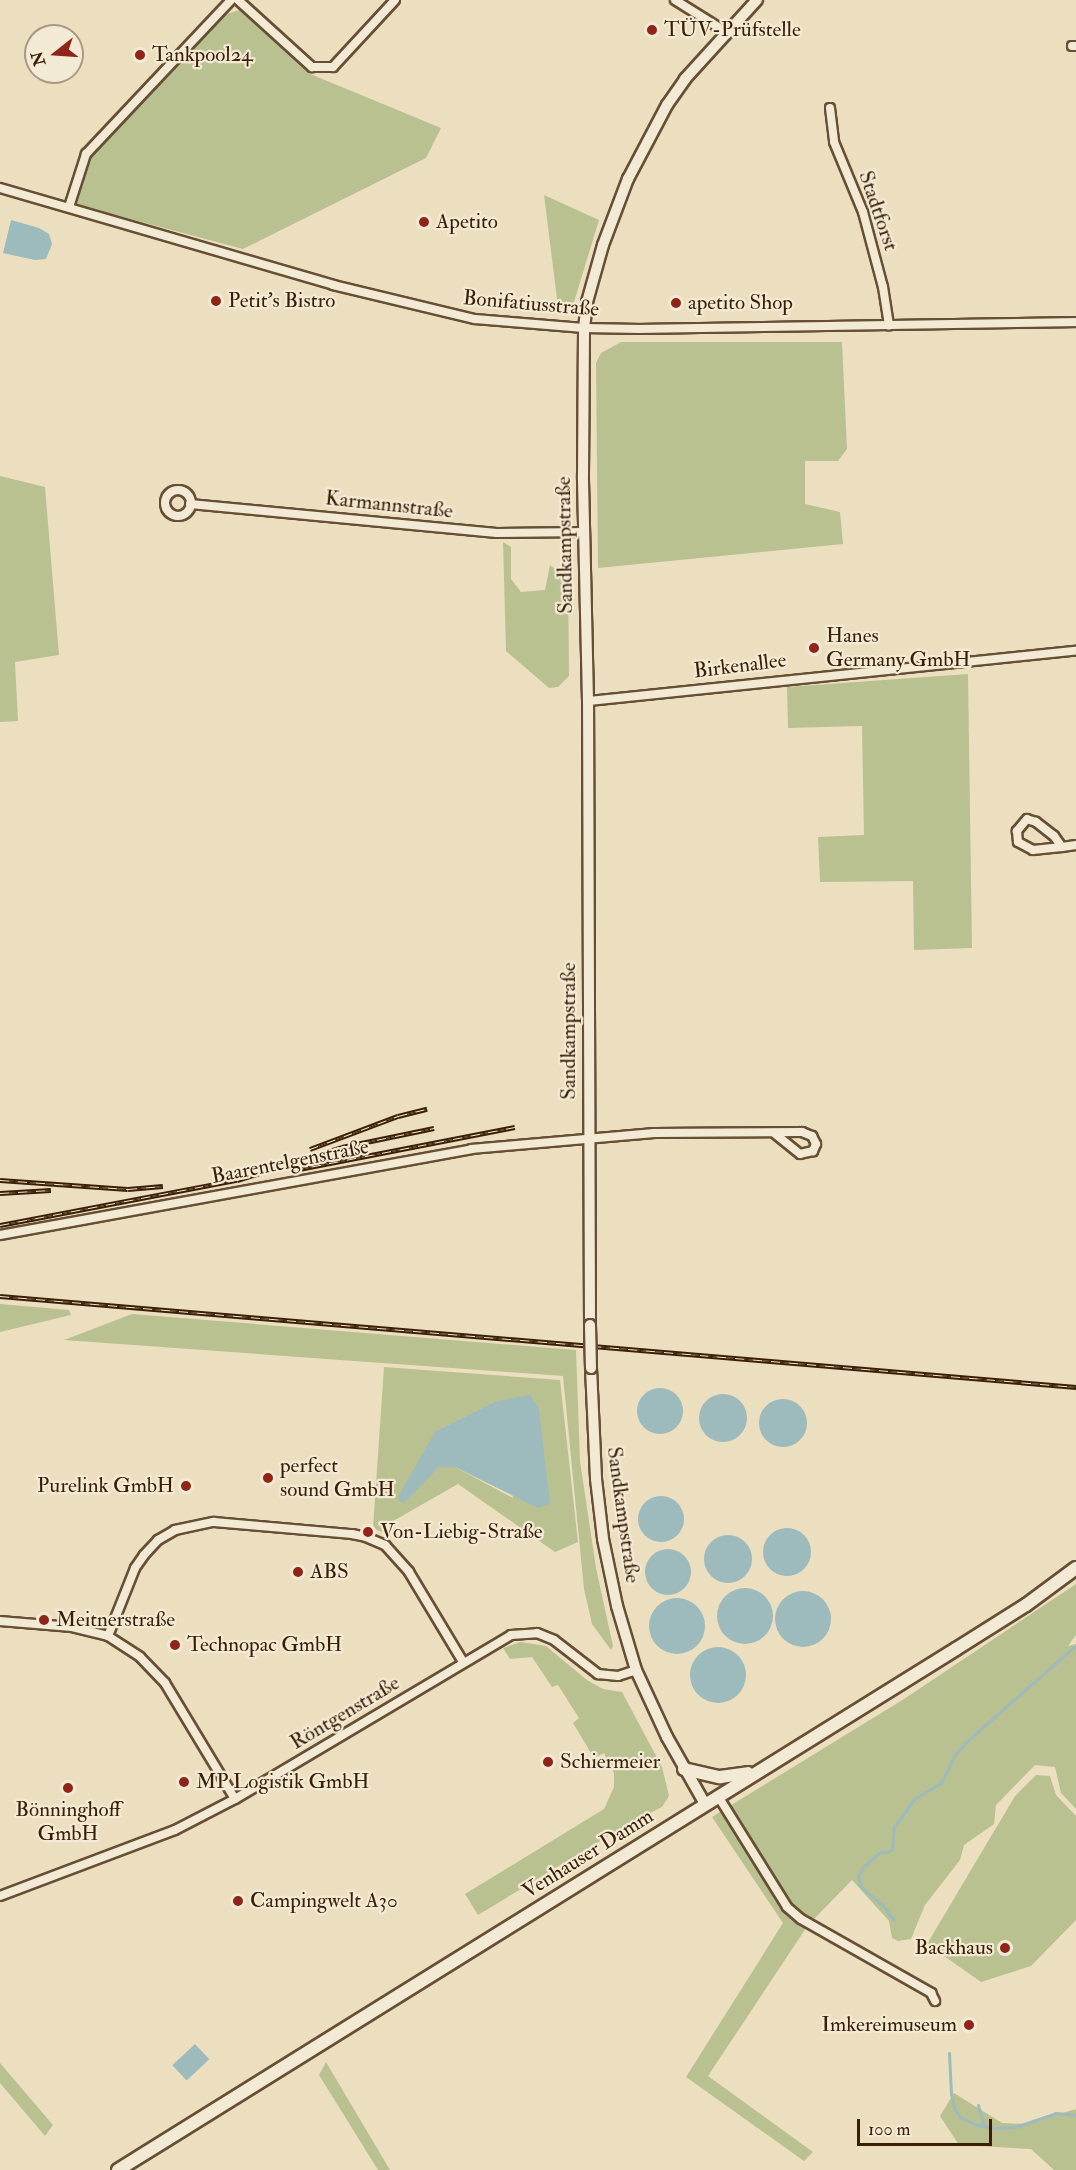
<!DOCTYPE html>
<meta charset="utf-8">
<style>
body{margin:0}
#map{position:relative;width:1076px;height:2170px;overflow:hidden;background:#ecdfbf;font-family:"IM FELL Double Pica",serif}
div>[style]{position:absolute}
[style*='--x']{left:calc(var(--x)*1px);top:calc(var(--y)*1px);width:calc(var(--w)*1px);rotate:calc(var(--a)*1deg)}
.green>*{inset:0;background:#bac190}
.water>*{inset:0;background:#9dbabc;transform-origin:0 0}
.round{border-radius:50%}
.stream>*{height:3px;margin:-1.5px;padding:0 1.5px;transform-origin:1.5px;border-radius:1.5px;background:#9dbabc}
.roads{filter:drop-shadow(2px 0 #664f34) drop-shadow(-2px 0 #664f34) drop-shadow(0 2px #664f34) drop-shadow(0 -2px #664f34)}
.minor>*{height:8px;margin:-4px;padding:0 4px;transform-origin:4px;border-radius:4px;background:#f3ead5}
.minor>.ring{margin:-4px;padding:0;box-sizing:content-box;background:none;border:8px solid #f3ead5;border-radius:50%}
.tertiary>*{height:10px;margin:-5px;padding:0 5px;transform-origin:5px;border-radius:5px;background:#f3ead5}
.secondary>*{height:12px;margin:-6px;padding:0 6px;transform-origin:6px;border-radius:6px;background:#f3ead5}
.rail>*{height:5px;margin-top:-2.5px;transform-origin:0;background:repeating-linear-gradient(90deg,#f3ead5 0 9px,#3a1f06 0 18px);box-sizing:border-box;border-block:2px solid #3a1f06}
.bridges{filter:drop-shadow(2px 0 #664f34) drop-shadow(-2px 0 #664f34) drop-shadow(0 2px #664f34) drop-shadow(0 -2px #664f34)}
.tertiary-bridge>*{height:10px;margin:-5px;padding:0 5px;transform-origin:5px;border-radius:5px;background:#f3ead5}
.dots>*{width:16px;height:16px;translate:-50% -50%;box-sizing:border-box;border:3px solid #f3ead5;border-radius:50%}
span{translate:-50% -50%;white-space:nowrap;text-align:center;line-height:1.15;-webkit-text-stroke:4.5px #f3ead5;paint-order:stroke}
.poi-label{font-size:21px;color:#3a1f06}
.left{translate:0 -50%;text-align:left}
.right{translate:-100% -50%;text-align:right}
.street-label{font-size:21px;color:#3a1f06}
.north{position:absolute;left:24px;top:24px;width:60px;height:60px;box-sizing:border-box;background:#f3ead5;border:2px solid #a99982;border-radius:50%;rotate:253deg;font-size:16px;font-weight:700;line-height:24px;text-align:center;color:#3a1f06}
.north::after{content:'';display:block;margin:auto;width:21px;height:27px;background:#8f2418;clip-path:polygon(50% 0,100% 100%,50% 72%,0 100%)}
.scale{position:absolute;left:857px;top:2119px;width:135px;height:27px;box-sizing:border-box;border:3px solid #3a1f06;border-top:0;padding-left:8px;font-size:18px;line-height:21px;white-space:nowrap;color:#3a1f06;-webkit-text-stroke:4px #f3ead5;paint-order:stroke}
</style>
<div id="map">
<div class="green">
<i style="clip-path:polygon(239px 10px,308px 73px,441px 128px,426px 158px,243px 249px,74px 204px,89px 156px,221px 16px)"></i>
<i style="clip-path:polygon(544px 195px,599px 220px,574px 302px,563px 308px,558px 307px)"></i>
<i style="clip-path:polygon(621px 342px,842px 342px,847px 449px,838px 461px,805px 461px,805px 504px,840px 512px,843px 544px,598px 568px,596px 363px,601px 353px)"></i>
<i style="clip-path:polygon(0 476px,45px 487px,59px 655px,15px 662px,18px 721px,0 722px)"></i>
<i style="clip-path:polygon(503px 542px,511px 547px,511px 579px,521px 592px,545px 590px,550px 565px,555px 569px,568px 567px,569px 676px,558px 687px,549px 688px,506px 651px)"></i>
<i style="clip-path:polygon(968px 674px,972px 948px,914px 950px,913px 881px,820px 882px,818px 837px,864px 835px,862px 726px,788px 728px,787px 687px)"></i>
<i style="clip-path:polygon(0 1304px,69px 1310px,71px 1315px,0 1332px)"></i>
<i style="clip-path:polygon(132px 1314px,576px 1350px,580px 1461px,596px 1568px,613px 1646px,611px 1650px,592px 1624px,584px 1589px,563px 1376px,64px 1340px)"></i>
<i style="clip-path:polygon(evenodd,384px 1367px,560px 1380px,578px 1542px,555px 1552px,458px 1484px,388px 1524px,384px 1533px,373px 1528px,384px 1367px,497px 1401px,513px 1498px,455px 1467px,439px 1467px,423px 1481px,497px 1401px)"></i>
<i style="clip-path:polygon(1076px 1584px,1076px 1635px,1068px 1646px,1076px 1644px,1076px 1809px,1061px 1793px,1055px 1767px,1035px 1765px,996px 1805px,994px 1824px,964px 1845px,960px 1860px,925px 1905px,911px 1939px,898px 1941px,892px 1938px,889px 1921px,852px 1880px,814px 1919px,792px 1906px,728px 1807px,904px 1699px)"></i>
<i style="clip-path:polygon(521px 1642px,546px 1646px,587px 1680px,603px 1689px,622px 1692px,662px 1767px,669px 1796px,662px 1807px,625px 1826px,478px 1915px,465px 1894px,604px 1809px,614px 1787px,614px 1773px,604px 1753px,594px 1758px,573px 1723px,579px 1718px,558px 1685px,552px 1687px,532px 1657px,510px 1659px,503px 1648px)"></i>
<i style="clip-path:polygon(1036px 1775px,1050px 1776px,1056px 1795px,1076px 1816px,1076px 1920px,1031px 1966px,981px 1982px,927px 1944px,1015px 1796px)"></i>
<i style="clip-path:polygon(723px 1810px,782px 1904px,808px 1925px,708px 2076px,813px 2152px,804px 2161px,686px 2077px,783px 1923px,712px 1817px)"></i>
<i style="clip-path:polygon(326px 2062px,390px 2170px,378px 2170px,319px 2075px)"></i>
<i style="clip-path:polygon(0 2063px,53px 2125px,45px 2136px,0 2083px)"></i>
<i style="clip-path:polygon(954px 2093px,1002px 2123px,1026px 2124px,1076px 2109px,1076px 2170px,1054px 2170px,1031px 2149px,959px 2145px,940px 2116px)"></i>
</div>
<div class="water">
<i style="clip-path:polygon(11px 220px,39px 228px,49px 234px,52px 244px,46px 259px,35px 260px,3px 253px)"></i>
<i class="round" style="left:637px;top:1388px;width:46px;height:46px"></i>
<i class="round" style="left:699px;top:1394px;width:48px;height:48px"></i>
<i style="clip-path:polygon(530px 1395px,539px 1409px,550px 1504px,538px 1508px,455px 1467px,439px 1467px,404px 1503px,397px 1499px,435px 1432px,497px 1401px)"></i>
<i class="round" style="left:759px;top:1399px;width:48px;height:48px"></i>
<i class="round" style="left:638px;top:1496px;width:46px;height:46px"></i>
<i class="round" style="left:763px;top:1528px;width:48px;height:48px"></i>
<i class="round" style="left:704px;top:1535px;width:48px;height:48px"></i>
<i class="round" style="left:645px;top:1549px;width:46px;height:46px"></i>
<i class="round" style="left:717px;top:1588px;width:56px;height:56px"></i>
<i class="round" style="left:775px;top:1591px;width:56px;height:56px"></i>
<i class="round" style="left:649px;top:1598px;width:56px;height:56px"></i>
<i class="round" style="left:690px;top:1647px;width:56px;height:56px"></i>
<i style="left:195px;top:2044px;width:21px;height:31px;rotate:47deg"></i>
</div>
<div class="stream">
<i style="--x:894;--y:1920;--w:18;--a:-128"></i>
<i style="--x:883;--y:1906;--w:29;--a:-139"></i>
<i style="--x:861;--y:1887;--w:11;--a:-105"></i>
<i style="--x:858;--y:1876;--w:12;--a:-59"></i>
<i style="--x:864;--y:1866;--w:21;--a:-41"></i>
<i style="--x:880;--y:1852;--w:8;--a:0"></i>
<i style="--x:888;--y:1852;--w:5;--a:-37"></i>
<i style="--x:892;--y:1849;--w:22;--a:-85"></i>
<i style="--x:894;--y:1827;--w:34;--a:-54"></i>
<i style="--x:914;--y:1799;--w:31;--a:-31"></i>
<i style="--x:941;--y:1783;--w:30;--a:-64"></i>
<i style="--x:954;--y:1756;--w:18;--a:-49"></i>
<i style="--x:966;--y:1742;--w:147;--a:-41.4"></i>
<i style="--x:949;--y:2053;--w:41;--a:87.2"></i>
<i style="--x:951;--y:2094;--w:13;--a:77"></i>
<i style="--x:954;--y:2107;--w:12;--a:59"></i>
<i style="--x:960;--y:2117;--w:19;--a:25"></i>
<i style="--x:977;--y:2125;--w:19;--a:9"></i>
<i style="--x:996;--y:2128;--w:19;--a:-3"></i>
<i style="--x:1015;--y:2127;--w:43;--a:-18.9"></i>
<i style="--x:1056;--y:2113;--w:20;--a:6"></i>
<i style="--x:978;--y:2105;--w:22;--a:74"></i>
</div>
<div class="roads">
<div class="minor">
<i style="--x:238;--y:0;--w:100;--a:42.2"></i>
<i style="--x:312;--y:67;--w:21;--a:0"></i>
<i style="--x:333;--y:67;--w:91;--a:-47.2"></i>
<i style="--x:675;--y:0;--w:60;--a:32.1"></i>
<i style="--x:1072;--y:46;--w:4;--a:0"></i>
<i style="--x:830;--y:108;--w:34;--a:83"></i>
<i style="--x:834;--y:142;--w:76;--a:67.5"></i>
<i style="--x:863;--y:212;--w:78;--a:75.1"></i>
<i style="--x:883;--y:287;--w:39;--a:81"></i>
<i style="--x:0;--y:188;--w:347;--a:16.2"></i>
<i style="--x:333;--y:285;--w:146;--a:13.5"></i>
<i style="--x:475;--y:319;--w:109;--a:4.7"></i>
<i style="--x:584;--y:328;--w:57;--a:1"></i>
<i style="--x:641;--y:329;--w:435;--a:-0.9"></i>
<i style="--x:69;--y:207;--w:56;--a:-72.2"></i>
<i style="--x:86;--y:154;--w:212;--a:-46.7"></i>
<i class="ring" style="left:165px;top:490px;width:18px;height:18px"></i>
<i style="--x:190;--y:504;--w:308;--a:5.4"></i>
<i style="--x:497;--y:533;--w:88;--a:-0.7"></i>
<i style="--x:588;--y:701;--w:491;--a:-5.9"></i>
<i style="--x:1062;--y:847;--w:14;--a:-126"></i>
<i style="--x:1054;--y:836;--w:23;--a:-142"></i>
<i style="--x:1036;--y:822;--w:9;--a:-162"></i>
<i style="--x:1027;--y:819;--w:16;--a:130"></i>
<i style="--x:1017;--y:831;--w:11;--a:85"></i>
<i style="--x:1018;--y:842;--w:17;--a:28"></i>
<i style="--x:1033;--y:850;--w:29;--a:-6"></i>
<i style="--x:1062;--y:847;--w:14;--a:-8"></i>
<i style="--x:0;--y:1235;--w:479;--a:-10.3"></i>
<i style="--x:471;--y:1149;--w:184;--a:-5"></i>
<i style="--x:654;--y:1133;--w:148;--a:-0.4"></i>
<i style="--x:802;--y:1132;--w:11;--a:22"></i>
<i style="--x:812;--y:1136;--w:9;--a:63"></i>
<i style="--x:816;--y:1144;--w:8;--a:113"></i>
<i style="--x:813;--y:1151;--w:13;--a:167"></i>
<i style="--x:800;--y:1154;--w:32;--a:-141"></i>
<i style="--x:0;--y:1621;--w:72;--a:4.8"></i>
<i style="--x:72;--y:1627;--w:37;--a:14"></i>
<i style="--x:108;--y:1636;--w:38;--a:33"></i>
<i style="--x:140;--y:1657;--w:36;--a:46"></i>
<i style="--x:165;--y:1683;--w:135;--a:58.9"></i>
<i style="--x:108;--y:1636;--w:73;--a:-68.3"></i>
<i style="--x:135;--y:1568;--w:16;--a:-55"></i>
<i style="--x:144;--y:1555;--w:21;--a:-47"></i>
<i style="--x:158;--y:1540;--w:20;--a:-30"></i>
<i style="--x:175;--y:1530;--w:40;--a:-12"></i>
<i style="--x:214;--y:1522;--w:139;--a:5"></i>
<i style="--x:352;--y:1534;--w:14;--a:12"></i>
<i style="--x:366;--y:1537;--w:21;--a:23"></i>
<i style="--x:385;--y:1545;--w:36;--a:48"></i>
<i style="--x:409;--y:1572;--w:105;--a:59"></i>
<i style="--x:718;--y:1796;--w:131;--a:58.1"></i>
<i style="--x:787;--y:1907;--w:18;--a:41"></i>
<i style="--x:801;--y:1919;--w:150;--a:29.6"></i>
<i style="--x:931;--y:1993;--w:9;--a:63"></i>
<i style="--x:0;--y:1896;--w:187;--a:-20.7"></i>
<i style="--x:175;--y:1830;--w:68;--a:-27.3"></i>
<i style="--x:235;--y:1799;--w:321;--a:-30.7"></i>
<i style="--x:511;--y:1635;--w:26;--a:-4"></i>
<i style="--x:537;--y:1633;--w:18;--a:22"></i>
<i style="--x:554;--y:1640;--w:56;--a:37.7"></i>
<i style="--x:598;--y:1674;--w:20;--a:6"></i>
<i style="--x:618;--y:1676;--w:19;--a:-18"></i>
</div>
<div class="tertiary">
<i style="--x:590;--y:1325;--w:624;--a:-90.18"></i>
<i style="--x:588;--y:701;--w:226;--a:-91.3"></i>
<i style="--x:583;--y:475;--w:147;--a:-89.6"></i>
<i style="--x:584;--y:328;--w:26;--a:-83"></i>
<i style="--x:587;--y:302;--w:59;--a:-74.3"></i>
<i style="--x:603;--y:245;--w:71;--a:-69.3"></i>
<i style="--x:628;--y:179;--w:84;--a:-62.2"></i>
<i style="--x:667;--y:105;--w:32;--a:-55"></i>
<i style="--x:685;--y:79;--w:107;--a:-47.7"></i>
<i style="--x:591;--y:1368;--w:111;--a:87.4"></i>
<i style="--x:596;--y:1479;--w:60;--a:83.3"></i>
<i style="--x:603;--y:1539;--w:68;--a:78.2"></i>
<i style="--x:617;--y:1606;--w:67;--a:73.5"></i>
<i style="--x:636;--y:1670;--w:74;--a:65.2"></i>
<i style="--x:667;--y:1737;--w:77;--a:60.4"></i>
</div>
<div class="secondary">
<i style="--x:684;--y:1769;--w:37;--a:13"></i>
<i style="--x:720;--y:1777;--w:28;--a:-8"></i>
<i style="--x:118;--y:2170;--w:987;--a:-31.87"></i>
<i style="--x:956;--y:1649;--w:83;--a:-32.2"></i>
<i style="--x:1026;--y:1605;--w:62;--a:-36.5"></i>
</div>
</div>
<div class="rail">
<i style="--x:310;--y:1149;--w:94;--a:-20.6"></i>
<i style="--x:398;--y:1116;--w:30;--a:-14"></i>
<i style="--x:294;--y:1170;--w:225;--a:-11"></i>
<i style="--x:0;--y:1180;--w:128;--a:4"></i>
<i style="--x:128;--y:1189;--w:35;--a:-5"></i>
<i style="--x:0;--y:1193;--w:51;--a:-3.4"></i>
<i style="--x:0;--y:1225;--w:241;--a:-10.8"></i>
<i style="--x:237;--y:1180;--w:110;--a:-17.4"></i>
<i style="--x:342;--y:1147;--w:94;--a:-11.7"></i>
<i style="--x:0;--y:1296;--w:1080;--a:4.83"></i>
</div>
<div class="bridges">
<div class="tertiary-bridge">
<i style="--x:590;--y:1325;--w:43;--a:88.7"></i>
</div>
</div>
<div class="dots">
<i style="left:652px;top:30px;background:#8f2418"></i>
<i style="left:140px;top:55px;background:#8f2418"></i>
<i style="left:424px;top:222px;background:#8f2418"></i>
<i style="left:216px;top:301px;background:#8f2418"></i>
<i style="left:676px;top:303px;background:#8f2418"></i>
<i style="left:814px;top:648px;background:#8f2418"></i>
<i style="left:268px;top:1478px;background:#8f2418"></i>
<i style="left:186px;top:1486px;background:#8f2418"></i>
<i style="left:368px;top:1532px;background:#8f2418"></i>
<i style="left:298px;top:1572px;background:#8f2418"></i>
<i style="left:44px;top:1620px;background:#8f2418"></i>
<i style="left:175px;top:1645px;background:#8f2418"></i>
<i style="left:548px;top:1762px;background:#8f2418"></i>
<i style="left:184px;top:1782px;background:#8f2418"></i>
<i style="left:68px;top:1788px;background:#8f2418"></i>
<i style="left:238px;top:1901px;background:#8f2418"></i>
<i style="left:1005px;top:1948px;background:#8f2418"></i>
<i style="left:969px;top:2025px;background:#8f2418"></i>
</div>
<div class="poi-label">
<span class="left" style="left:664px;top:30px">TÜV-Prüfstelle</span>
<span class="left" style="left:152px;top:55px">Tankpool24</span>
<span class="left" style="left:436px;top:222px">Apetito</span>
<span class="left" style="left:228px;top:301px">Petit's Bistro</span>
<span class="left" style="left:688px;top:303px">apetito Shop</span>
<span class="left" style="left:826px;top:648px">Hanes<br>Germany GmbH</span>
<span class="left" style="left:280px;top:1478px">perfect<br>sound GmbH</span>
<span class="right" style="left:174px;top:1486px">Purelink GmbH</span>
<span class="left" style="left:380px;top:1532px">Von-Liebig-Straße</span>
<span class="left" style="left:310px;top:1572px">ABS</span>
<span class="left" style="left:56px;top:1620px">Meitnerstraße</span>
<span class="left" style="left:187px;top:1645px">Technopac GmbH</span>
<span class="left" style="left:560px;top:1762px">Schiermeier</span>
<span class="left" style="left:196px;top:1782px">MP Logistik GmbH</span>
<span style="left:68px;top:1822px">Bönninghoff<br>GmbH</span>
<span class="left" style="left:250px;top:1901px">Campingwelt A30</span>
<span class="right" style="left:993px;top:1948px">Backhaus</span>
<span class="right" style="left:957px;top:2025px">Imkereimuseum</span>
</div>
<div class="street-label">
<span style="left:878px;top:211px;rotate:71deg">Stadtforst</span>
<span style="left:531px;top:304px;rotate:5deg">Bonifatiusstraße</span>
<span style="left:389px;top:505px;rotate:6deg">Karmannstraße</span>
<span style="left:565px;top:545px;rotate:-91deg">Sandkampstraße</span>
<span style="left:740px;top:666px;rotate:-7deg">Birkenallee</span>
<span style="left:569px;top:1031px;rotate:-90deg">Sandkampstraße</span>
<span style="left:290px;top:1162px;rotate:-11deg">Baarentelgenstraße</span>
<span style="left:623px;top:1515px;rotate:82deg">Sandkampstraße</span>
<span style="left:345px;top:1713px;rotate:-31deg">Röntgenstraße</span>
<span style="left:588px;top:1854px;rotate:-32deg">Venhauser Damm</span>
</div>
<div class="north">N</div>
<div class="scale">100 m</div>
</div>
